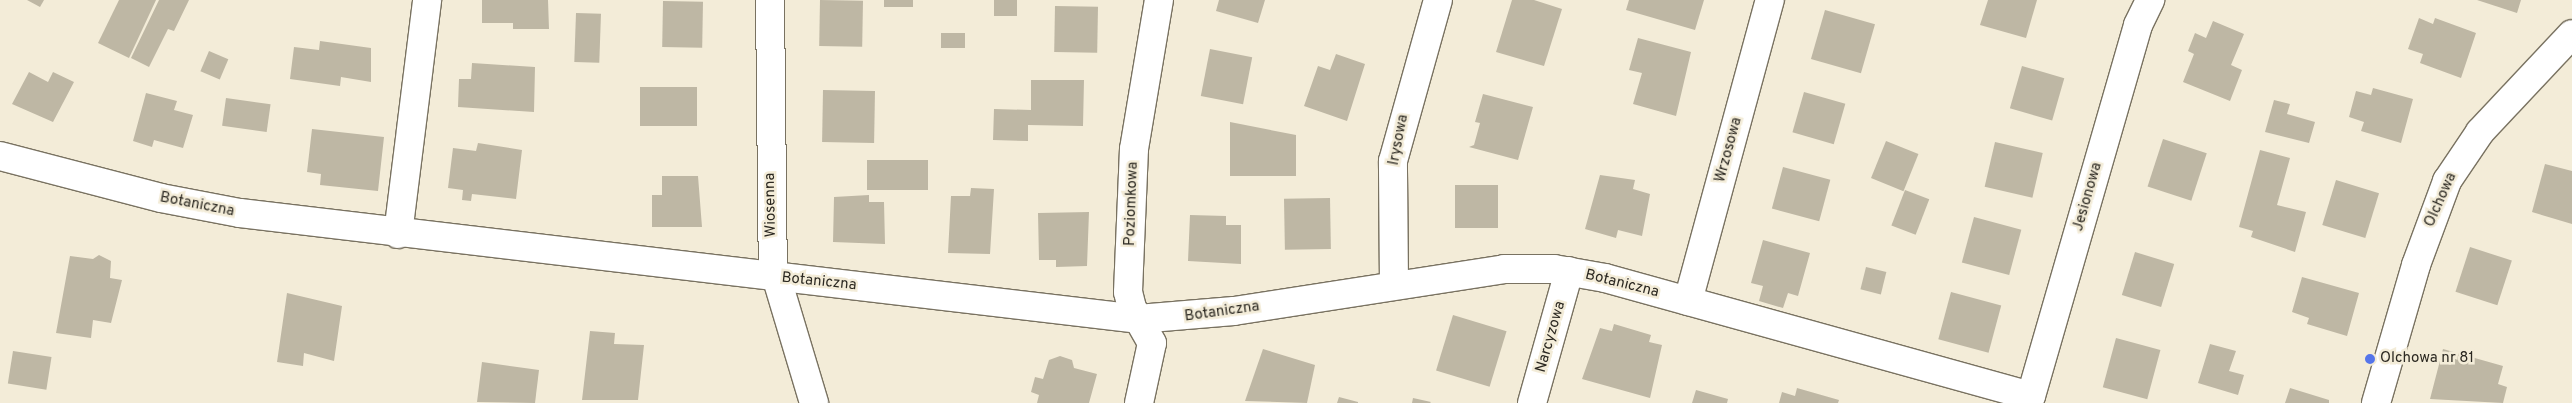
<!DOCTYPE html>
<style>
body{margin:0}
#map{position:relative;width:2572px;height:403px;overflow:hidden;background:#f3ecd8;font-family:Overpass,sans-serif}
div>[style]{position:absolute}
[style*='--x']{left:calc(var(--x)*1px);top:calc(var(--y)*1px);width:calc(var(--w)*1px);rotate:calc(var(--a)*1deg)}
.building>*{inset:0;background:#beb7a4;transform-origin:0 0}
.roads{filter:drop-shadow(1px 0 #797261) drop-shadow(-1px 0 #797261) drop-shadow(0 1px #797261) drop-shadow(0 -1px #797261)}
.minor>*{height:28px;margin:-14px;padding:0 14px;transform-origin:14px;border-radius:14px;background:#fff}
.dots>*{width:14px;height:14px;translate:-50% -50%;box-sizing:border-box;border:2px solid #f3ecd8;border-radius:50%}
span{translate:-50% -50%;white-space:nowrap;text-align:center;line-height:1.15;-webkit-text-stroke:5px #f3ecd8;paint-order:stroke}
.street-label{font-size:15px;color:#2b2821}
.poi-label{font-size:15px;color:#2b2821}
.left{translate:0 -50%;text-align:left}
</style>
<div id="map">
<div class="building">
<i style="clip-path:polygon(27px 0,44px 0,40px 7px)"></i>
<i style="clip-path:polygon(119px 0,156px 0,129px 58px,98px 43px)"></i>
<i style="clip-path:polygon(159px 0,189px 0,174px 31px,168px 29px,149px 67px,131px 58px)"></i>
<i style="clip-path:polygon(482px 0,548px 0,549px 29px,513px 29px,513px 23px,482px 23px)"></i>
<i style="left:820px;top:0;width:43px;height:46px;rotate:1deg"></i>
<i style="left:884px;top:0;width:29px;height:7px"></i>
<i style="left:994px;top:0;width:23px;height:16px"></i>
<i style="clip-path:polygon(1219px 0,1265px 0,1258px 23px,1216px 11px)"></i>
<i style="clip-path:polygon(1512px 0,1534px 0,1562px 9px,1544px 66px,1496px 52px)"></i>
<i style="clip-path:polygon(1629px 0,1704px 0,1695px 30px,1626px 10px)"></i>
<i style="clip-path:polygon(1988px 0,2037px 0,2026px 38px,1980px 25px)"></i>
<i style="clip-path:polygon(2477px 0,2521px 0,2517px 13px)"></i>
<i style="left:663px;top:1px;width:40px;height:46px;rotate:1deg"></i>
<i style="left:1055px;top:6px;width:43px;height:46px;rotate:1deg"></i>
<i style="left:1825px;top:10px;width:52px;height:51px;rotate:16deg"></i>
<i style="left:576px;top:13px;width:25px;height:49px;rotate:2deg"></i>
<i style="clip-path:polygon(2419px 18px,2433px 24px,2435px 18px,2476px 33px,2461px 78px,2420px 63px,2423px 54px,2408px 49px)"></i>
<i style="clip-path:polygon(2213px 21px,2244px 34px,2231px 65px,2242px 70px,2230px 101px,2183px 82px,2194px 54px,2188px 51px,2195px 33px,2206px 38px)"></i>
<i style="left:941px;top:33px;width:24px;height:15px"></i>
<i style="clip-path:polygon(1638px 38px,1691px 52px,1676px 116px,1633px 104px,1642px 73px,1629px 70px)"></i>
<i style="clip-path:polygon(320px 41px,371px 48px,371px 82px,341px 77px,340px 86px,290px 79px,294px 47px,319px 50px)"></i>
<i style="left:1210px;top:49px;width:43px;height:48px;rotate:11deg"></i>
<i style="left:209px;top:51px;width:21px;height:22px;rotate:23deg"></i>
<i style="clip-path:polygon(1336px 54px,1365px 64px,1347px 121px,1304px 106px,1318px 66px,1330px 70px)"></i>
<i style="clip-path:polygon(472px 63px,535px 67px,534px 112px,458px 107px,459px 79px,471px 79px)"></i>
<i style="left:2022px;top:66px;width:44px;height:44px;rotate:16deg"></i>
<i style="clip-path:polygon(29px 72px,48px 82px,53px 72px,74px 82px,53px 122px,12px 104px)"></i>
<i style="clip-path:polygon(1031px 80px,1084px 80px,1083px 126px,1028px 125px,1028px 141px,993px 140px,994px 109px,1031px 110px)"></i>
<i style="left:640px;top:87px;width:57px;height:39px"></i>
<i style="clip-path:polygon(2373px 88px,2413px 99px,2401px 143px,2361px 131px,2364px 122px,2349px 117px,2356px 91px,2371px 95px)"></i>
<i style="left:823px;top:90px;width:52px;height:52px;rotate:1deg"></i>
<i style="left:1804px;top:92px;width:43px;height:42px;rotate:16deg"></i>
<i style="clip-path:polygon(146px 93px,177px 101px,174px 110px,193px 115px,183px 148px,154px 140px,152px 147px,133px 141px)"></i>
<i style="clip-path:polygon(1483px 94px,1533px 107px,1518px 160px,1469px 147px,1474px 145px,1480px 123px,1475px 122px)"></i>
<i style="left:226px;top:98px;width:45px;height:28px;rotate:8deg"></i>
<i style="clip-path:polygon(2274px 100px,2290px 104px,2287px 114px,2315px 122px,2309px 143px,2265px 132px)"></i>
<i style="clip-path:polygon(1230px 122px,1296px 135px,1296px 176px,1230px 176px)"></i>
<i style="clip-path:polygon(312px 129px,384px 137px,378px 191px,320px 185px,321px 174px,307px 172px)"></i>
<i style="left:2163px;top:139px;width:46px;height:50px;rotate:18deg"></i>
<i style="left:1886px;top:141px;width:35px;height:40px;rotate:22deg"></i>
<i style="left:1995px;top:142px;width:49px;height:46px;rotate:13deg"></i>
<i style="clip-path:polygon(478px 143px,522px 150px,516px 199px,472px 194px,471px 201px,462px 200px,463px 190px,448px 188px,453px 148px,476px 151px)"></i>
<i style="clip-path:polygon(2260px 150px,2290px 158px,2277px 205px,2306px 212px,2295px 252px,2251px 237px,2253px 231px,2239px 227px)"></i>
<i style="left:867px;top:160px;width:61px;height:30px"></i>
<i style="clip-path:polygon(2545px 164px,2572px 171px,2572px 224px,2532px 212px)"></i>
<i style="left:1783px;top:167px;width:49px;height:43px;rotate:15deg"></i>
<i style="clip-path:polygon(1600px 175px,1635px 180px,1633px 189px,1650px 194px,1642px 236px,1618px 230px,1616px 238px,1585px 229px)"></i>
<i style="clip-path:polygon(662px 176px,698px 176px,702px 227px,652px 227px,652px 195px,662px 195px)"></i>
<i style="left:2336px;top:180px;width:45px;height:47px;rotate:17deg"></i>
<i style="left:1455px;top:185px;width:43px;height:43px"></i>
<i style="clip-path:polygon(971px 188px,994px 189px,990px 254px,948px 253px,951px 196px,970px 196px)"></i>
<i style="left:1905px;top:190px;width:26px;height:38px;rotate:21deg"></i>
<i style="clip-path:polygon(869px 195px,869px 202px,884px 202px,885px 244px,833px 242px,834px 197px)"></i>
<i style="left:1330px;top:198px;width:51px;height:46px;rotate:89deg"></i>
<i style="clip-path:polygon(1089px 212px,1087px 266px,1056px 267px,1056px 260px,1039px 260px,1038px 213px)"></i>
<i style="clip-path:polygon(1190px 215px,1226px 216px,1226px 225px,1241px 225px,1241px 264px,1188px 261px)"></i>
<i style="left:1974px;top:217px;width:49px;height:47px;rotate:15deg"></i>
<i style="clip-path:polygon(1763px 240px,1810px 253px,1798px 296px,1788px 293px,1783px 308px,1759px 301px,1763px 286px,1751px 283px)"></i>
<i style="left:2470px;top:247px;width:44px;height:47px;rotate:18deg"></i>
<i style="left:2135px;top:252px;width:41px;height:45px;rotate:17deg"></i>
<i style="clip-path:polygon(99px 255px,111px 261px,110px 278px,122px 280px,111px 323px,93px 320px,91px 338px,56px 333px,70px 256px,93px 259px)"></i>
<i style="left:1866px;top:267px;width:21px;height:23px;rotate:14deg"></i>
<i style="clip-path:polygon(2302px 277px,2359px 293px,2347px 336px,2307px 324px,2309px 318px,2292px 312px)"></i>
<i style="left:1951px;top:292px;width:52px;height:49px;rotate:15deg"></i>
<i style="clip-path:polygon(287px 293px,342px 306px,334px 361px,304px 353px,303px 366px,277px 362px)"></i>
<i style="left:1453px;top:315px;width:56px;height:58px;rotate:17deg"></i>
<i style="clip-path:polygon(1614px 324px,1651px 335px,1649px 342px,1662px 345px,1650px 398px,1582px 379px,1600px 328px,1612px 331px)"></i>
<i style="clip-path:polygon(590px 331px,615px 333px,614px 344px,644px 345px,638px 400px,582px 400px)"></i>
<i style="left:2116px;top:338px;width:46px;height:51px;rotate:15deg"></i>
<i style="clip-path:polygon(2210px 344px,2236px 351px,2229px 371px,2244px 375px,2238px 395px,2198px 383px)"></i>
<i style="clip-path:polygon(1263px 349px,1315px 365px,1307px 403px,1245px 401px)"></i>
<i style="clip-path:polygon(2443px 349px,2503px 366px,2498px 384px,2507px 387px,2503px 403px,2430px 399px)"></i>
<i style="left:13px;top:351px;width:39px;height:33px;rotate:9deg"></i>
<i style="clip-path:polygon(1060px 356px,1072px 360px,1074px 368px,1097px 374px,1089px 403px,1037px 403px,1039px 395px,1031px 392px,1035px 377px,1043px 379px,1049px 360px)"></i>
<i style="clip-path:polygon(482px 362px,539px 370px,535px 403px,477px 402px)"></i>
<i style="clip-path:polygon(1797px 388px,1839px 400px,1838px 403px,1779px 403px,1782px 392px,1795px 396px)"></i>
<i style="clip-path:polygon(2290px 388px,2329px 400px,2329px 403px,2285px 403px)"></i>
<i style="clip-path:polygon(1696px 390px,1728px 399px,1727px 403px,1692px 403px)"></i>
<i style="clip-path:polygon(1339px 397px,1358px 402px,1358px 403px,1337px 403px)"></i>
<i style="clip-path:polygon(1413px 398px,1431px 402px,1430px 403px,1412px 403px)"></i>
</div>
<div class="roads">
<div class="minor">
<i style="--x:770;--y:0;--w:266;--a:89.4"></i>
<i style="--x:773;--y:266;--w:143;--a:73.3"></i>
<i style="--x:0;--y:156;--w:166;--a:14.6"></i>
<i style="--x:161;--y:198;--w:80;--a:10.8"></i>
<i style="--x:240;--y:213;--w:904;--a:6.73"></i>
<i style="--x:1138;--y:319;--w:96;--a:-4.8"></i>
<i style="--x:1234;--y:311;--w:273;--a:-8.8"></i>
<i style="--x:1504;--y:269;--w:50;--a:0"></i>
<i style="--x:1554;--y:269;--w:52;--a:10"></i>
<i style="--x:1605;--y:278;--w:442;--a:15.5"></i>
<i style="--x:2031;--y:396;--w:386;--a:-73.9"></i>
<i style="--x:2138;--y:25;--w:28;--a:-64"></i>
<i style="--x:398;--y:234;--w:236;--a:-82.9"></i>
<i style="--x:1394;--y:285;--w:124;--a:-90.5"></i>
<i style="--x:1393;--y:161;--w:167;--a:-74.4"></i>
<i style="--x:1688;--y:301;--w:312;--a:-74.8"></i>
<i style="--x:1139;--y:403;--w:61;--a:-77.8"></i>
<i style="--x:1152;--y:343;--w:40;--a:-119.7"></i>
<i style="--x:1132;--y:308;--w:16;--a:-104"></i>
<i style="--x:1128;--y:292;--w:143;--a:-87.6"></i>
<i style="--x:1134;--y:149;--w:151;--a:-80.5"></i>
<i style="--x:1532;--y:403;--w:137;--a:-74.3"></i>
<i style="--x:2376;--y:403;--w:144;--a:-73.8"></i>
<i style="--x:2416;--y:265;--w:90;--a:-69.7"></i>
<i style="--x:2447;--y:181;--w:59;--a:-56"></i>
<i style="--x:2480;--y:132;--w:134;--a:-46.8"></i>
</div>
</div>
<div class="dots">
<i style="left:2370px;top:359px;background:#5575ea"></i>
</div>
<div class="street-label">
<span style="left:1399px;top:140px;rotate:-79deg">Irysowa</span>
<span style="left:1729px;top:150px;rotate:-75deg">Wrzosowa</span>
<span style="left:2088px;top:197px;rotate:-74deg">Jesionowa</span>
<span style="left:2441px;top:200px;rotate:-66deg">Olchowa</span>
<span style="left:1132px;top:204px;rotate:-88deg">Poziomkowa</span>
<span style="left:197px;top:205px;rotate:11deg">Botaniczna</span>
<span style="left:771px;top:205px;rotate:-91deg">Wiosenna</span>
<span style="left:819px;top:282px;rotate:6deg">Botaniczna</span>
<span style="left:1622px;top:284px;rotate:14deg">Botaniczna</span>
<span style="left:1222px;top:312px;rotate:-8deg">Botaniczna</span>
<span style="left:1551px;top:337px;rotate:-74deg">Narcyzowa</span>
</div>
<div class="poi-label">
<span class="left" style="left:2380px;top:359px">Olchowa nr 81</span>
</div>
</div>
